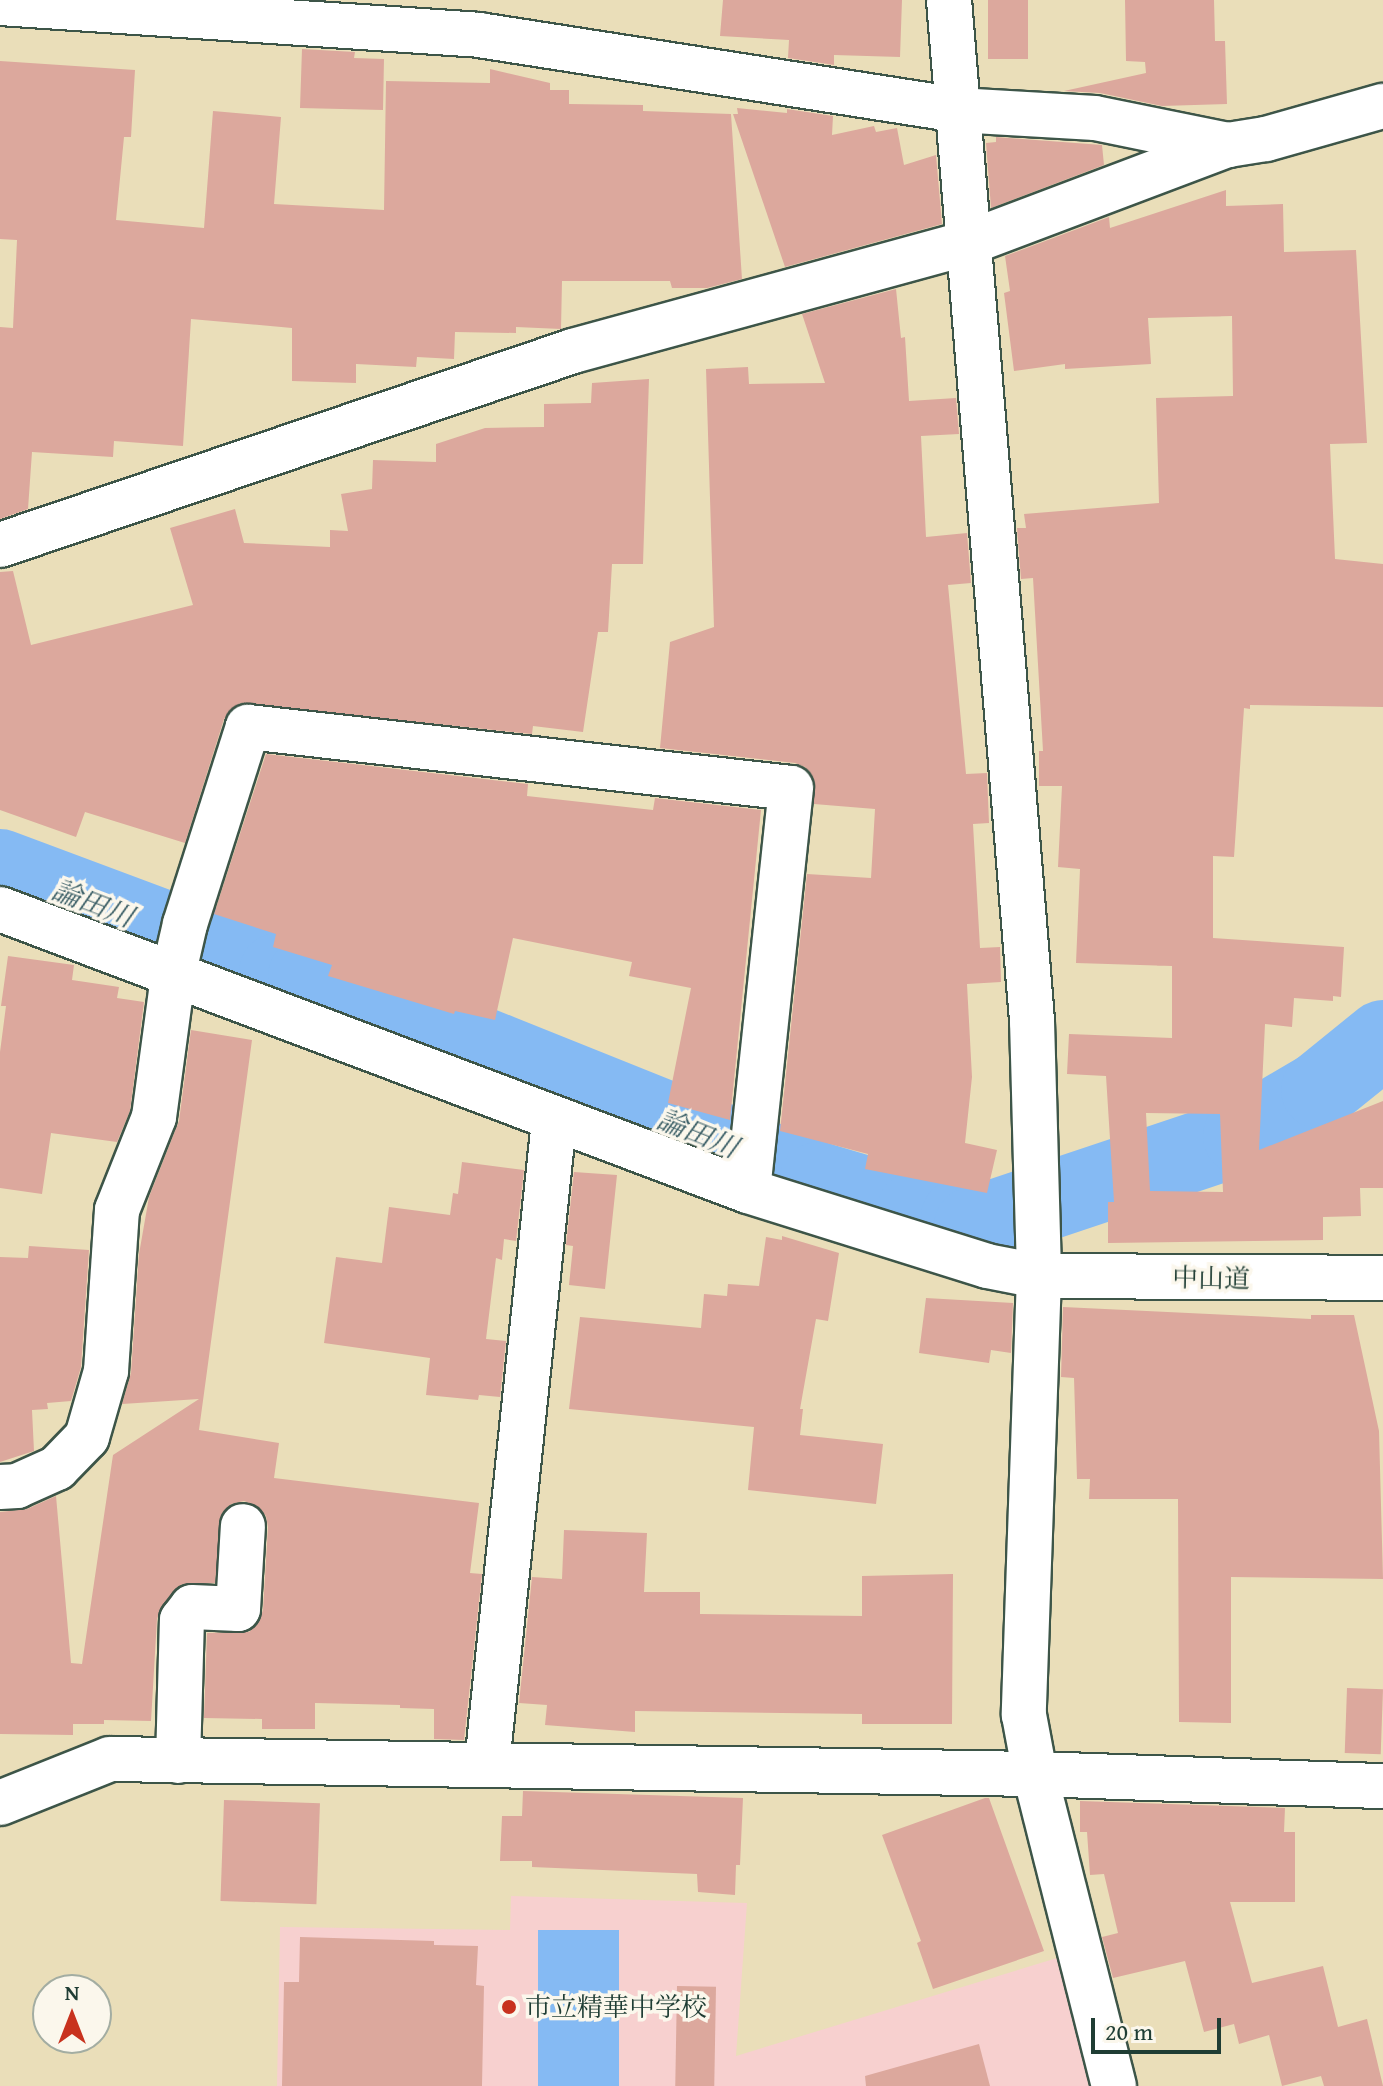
<!DOCTYPE html>
<meta charset="utf-8">
<style>
body{margin:0}
#map{position:relative;width:1383px;height:2086px;overflow:hidden;background:#eadeb9;font-family:"Gentium Book Plus","Noto Serif JP",serif}
div>[style]{position:absolute}
[style*='--x']{left:calc(var(--x)*1px);top:calc(var(--y)*1px);width:calc(var(--w)*1px);rotate:calc(var(--a)*1deg)}
.built>*{inset:0;background:#f7d0cf}
.water>*{inset:0;background:#85baf3;transform-origin:0 0}
.river>*{height:78px;margin:-39px;padding:0 39px;transform-origin:39px;border-radius:39px;background:#85baf3}
.building>*{inset:0;background:#dca89d;transform-origin:0 0}
.roads{filter:drop-shadow(2px 0 #3d5548) drop-shadow(-2px 0 #3d5548) drop-shadow(0 2px #3d5548) drop-shadow(0 -2px #3d5548)}
.minor>*{height:44px;margin:-22px;padding:0 22px;transform-origin:22px;border-radius:22px;background:#fff}
.dots>*{width:22px;height:22px;translate:-50% -50%;box-sizing:border-box;border:4px solid #fbf7ec;border-radius:50%}
span{translate:-50% -50%;white-space:nowrap;text-align:center;line-height:1.15;-webkit-text-stroke:7px #fbf7ec;paint-order:stroke}
.street-label{font-size:26px;color:#1f3d34}
.poi-label{font-size:26px;color:#1f3d34}
.left{translate:0 -50%;text-align:left}
.water-label{font-size:28px;color:#385c64;font-style:italic}
.north{position:absolute;left:32px;top:1974px;width:80px;height:80px;box-sizing:border-box;background:#fbf7ec;border:2px solid #a3ada2;border-radius:50%;rotate:0deg;font-size:22px;font-weight:700;line-height:32px;text-align:center;color:#1f3d34}
.north::after{content:'';display:block;margin:auto;width:28px;height:36px;background:#c8321e;clip-path:polygon(50% 0,100% 100%,50% 72%,0 100%)}
.scale{position:absolute;left:1091px;top:2018px;width:130px;height:36px;box-sizing:border-box;border:4px solid #1f3d34;border-top:0;padding-left:10px;font-size:24px;line-height:28px;white-space:nowrap;color:#1f3d34;-webkit-text-stroke:6px #fbf7ec;paint-order:stroke}
</style>
<div id="map">
<div class="built">
<i style="clip-path:polygon(511px 1896px,747px 1903px,736px 2056px,1057px 1958px,1090px 2086px,277px 2086px,280px 1927px,510px 1930px)"></i>
</div>
<div class="water">
<i style="left:538px;top:1930px;width:81px;height:156px"></i>
</div>
<div class="river">
<i style="--x:0;--y:868;--w:297;--a:20.5"></i>
<i style="--x:278;--y:972;--w:29;--a:8"></i>
<i style="--x:307;--y:976;--w:551;--a:21.86"></i>
<i style="--x:818;--y:1181;--w:102;--a:16.5"></i>
<i style="--x:916;--y:1210;--w:45;--a:9"></i>
<i style="--x:960;--y:1217;--w:16;--a:35"></i>
<i style="--x:973;--y:1226;--w:284;--a:-18.5"></i>
<i style="--x:1242;--y:1136;--w:91;--a:-30.5"></i>
<i style="--x:1320;--y:1090;--w:81;--a:-39"></i>
</div>
<div class="building">
<i style="clip-path:polygon(723px 0,902px 0,900px 57px,834px 55px,834px 65px,788px 58px,789px 40px,720px 36px)"></i>
<i style="left:988px;top:0;width:40px;height:59px"></i>
<i style="clip-path:polygon(1125px 0,1214px 0,1215px 41px,1225px 41px,1227px 104px,1162px 106px,1100px 93px,1064px 91px,1146px 73px,1145px 62px,1126px 61px)"></i>
<i style="clip-path:polygon(302px 49px,355px 52px,354px 58px,384px 59px,383px 110px,300px 108px)"></i>
<i style="clip-path:polygon(0 61px,135px 70px,131px 137px,124px 137px,116px 220px,204px 228px,213px 111px,281px 117px,274px 204px,384px 210px,386px 81px,490px 83px,490px 69px,550px 83px,550px 90px,569px 90px,569px 104px,643px 105px,643px 111px,731px 114px,742px 279px,707px 288px,672px 288px,670px 281px,562px 281px,561px 329px,516px 327px,516px 333px,455px 332px,454px 359px,417px 357px,416px 367px,356px 364px,356px 383px,292px 381px,292px 328px,191px 319px,183px 446px,114px 441px,113px 457px,32px 452px,28px 509px,0 519px,0 327px,13px 328px,17px 240px,0 239px)"></i>
<i style="clip-path:polygon(737px 108px,787px 113px,787px 109px,833px 116px,832px 135px,874px 126px,876px 132px,897px 128px,904px 165px,936px 155px,942px 224px,785px 267px,733px 114px,738px 114px)"></i>
<i style="clip-path:polygon(996px 137px,1102px 145px,1104px 165px,991px 208px,986px 143px,996px 142px)"></i>
<i style="clip-path:polygon(evenodd,1226px 190px,1226px 206px,1283px 204px,1284px 252px,1356px 250px,1367px 443px,1330px 444px,1335px 559px,1383px 564px,1383px 707px,1250px 705px,1250px 709px,1244px 708px,1234px 857px,1213px 856px,1213px 938px,1344px 947px,1341px 997px,1333px 996px,1333px 1001px,1294px 998px,1292px 1027px,1265px 1024px,1259px 1150px,1383px 1101px,1383px 1188px,1360px 1188px,1361px 1216px,1323px 1217px,1323px 1240px,1108px 1243px,1108px 1202px,1114px 1202px,1106px 1076px,1067px 1074px,1069px 1034px,1172px 1038px,1172px 966px,1076px 963px,1080px 869px,1058px 867px,1062px 786px,1039px 786px,1039px 751px,1043px 751px,1033px 578px,1021px 579px,1017px 528px,1026px 528px,1024px 514px,1159px 503px,1156px 398px,1233px 396px,1232px 316px,1148px 318px,1151px 364px,1065px 369px,1065px 364px,1014px 371px,1004px 293px,1010px 291px,1005px 256px,1109px 217px,1110px 228px,1226px 190px,1146px 1113px,1220px 1114px,1223px 1192px,1150px 1191px,1146px 1113px)"></i>
<i style="clip-path:polygon(896px 289px,901px 338px,905px 337px,909px 401px,956px 398px,959px 434px,921px 436px,926px 537px,967px 533px,971px 583px,948px 585px,966px 774px,987px 773px,989px 823px,973px 824px,980px 948px,1000px 947px,1001px 982px,967px 984px,972px 1077px,965px 1143px,997px 1150px,987px 1193px,865px 1169px,868px 1154px,780px 1131px,807px 874px,871px 878px,875px 809px,814px 804px,813px 777px,805px 767px,795px 763px,660px 748px,670px 642px,714px 627px,706px 369px,748px 367px,749px 384px,825px 383px,802px 314px)"></i>
<i style="clip-path:polygon(649px 379px,643px 564px,612px 564px,608px 632px,598px 632px,583px 732px,533px 726px,532px 734px,240px 703px,224px 719px,185px 843px,85px 812px,76px 837px,0 810px,0 572px,13px 571px,31px 645px,193px 605px,170px 528px,235px 509px,244px 543px,330px 547px,330px 530px,348px 531px,341px 494px,372px 489px,373px 460px,436px 462px,436px 444px,485px 428px,544px 427px,544px 404px,591px 403px,592px 383px)"></i>
<i style="clip-path:polygon(266px 754px,528px 784px,527px 796px,653px 810px,655px 798px,761px 810px,730px 1120px,668px 1103px,691px 988px,629px 976px,632px 962px,513px 938px,495px 1020px,455px 1011px,454px 1014px,328px 976px,332px 965px,273px 947px,276px 934px,214px 914px)"></i>
<i style="clip-path:polygon(8px 956px,74px 965px,72px 980px,119px 987px,117px 998px,144px 1002px,130px 1111px,117px 1142px,51px 1133px,42px 1194px,0 1188px,0 1052px,6px 1006px,1px 1006px)"></i>
<i style="clip-path:polygon(191px 1030px,252px 1040px,199px 1430px,279px 1443px,274px 1478px,479px 1503px,470px 1573px,482px 1574px,464px 1740px,434px 1739px,434px 1709px,400px 1708px,400px 1705px,315px 1703px,315px 1729px,262px 1729px,262px 1719px,204px 1718px,207px 1633px,249px 1632px,258px 1623px,263px 1610px,268px 1527px,266px 1516px,257px 1506px,244px 1501px,231px 1504px,222px 1513px,215px 1583px,182px 1584px,162px 1606px,157px 1619px,151px 1721px,104px 1720px,104px 1724px,73px 1724px,73px 1735px,0 1734px,0 1512px,27px 1509px,56px 1496px,71px 1663px,82px 1664px,113px 1455px,199px 1399px,122px 1404px,131px 1373px,139px 1254px,149px 1197px,179px 1121px)"></i>
<i style="clip-path:polygon(462px 1162px,524px 1170px,516px 1241px,504px 1239px,502px 1260px,496px 1258px,486px 1339px,506px 1341px,500px 1397px,479px 1395px,478px 1400px,426px 1395px,430px 1358px,324px 1343px,336px 1257px,382px 1263px,389px 1207px,450px 1215px,453px 1193px,458px 1194px)"></i>
<i style="clip-path:polygon(574px 1172px,617px 1175px,605px 1289px,569px 1285px,573px 1246px,566px 1245px)"></i>
<i style="clip-path:polygon(782px 1236px,839px 1253px,828px 1321px,816px 1319px,800px 1409px,803px 1409px,800px 1435px,883px 1444px,876px 1504px,748px 1490px,754px 1427px,569px 1409px,580px 1317px,701px 1328px,704px 1294px,727px 1296px,728px 1284px,759px 1286px,766px 1237px,782px 1240px)"></i>
<i style="clip-path:polygon(29px 1246px,89px 1250px,81px 1367px,71px 1401px,47px 1403px,48px 1409px,32px 1410px,34px 1451px,0 1462px,0 1257px,28px 1258px)"></i>
<i style="clip-path:polygon(926px 1298px,1013px 1303px,1011px 1353px,991px 1350px,989px 1363px,919px 1353px)"></i>
<i style="clip-path:polygon(1063px 1307px,1311px 1319px,1311px 1315px,1354px 1315px,1379px 1431px,1383px 1579px,1231px 1577px,1231px 1723px,1179px 1722px,1178px 1499px,1089px 1499px,1090px 1479px,1077px 1479px,1074px 1378px,1061px 1377px)"></i>
<i style="clip-path:polygon(564px 1530px,647px 1533px,644px 1592px,700px 1592px,700px 1614px,862px 1616px,862px 1576px,953px 1574px,952px 1724px,862px 1724px,862px 1714px,635px 1711px,635px 1732px,545px 1725px,547px 1705px,519px 1703px,532px 1577px,562px 1579px)"></i>
<i style="left:1347px;top:1688px;width:36px;height:65px;rotate:2deg"></i>
<i style="clip-path:polygon(523px 1791px,743px 1798px,740px 1865px,736px 1865px,735px 1895px,698px 1892px,697px 1874px,532px 1867px,532px 1861px,500px 1861px,502px 1816px,522px 1816px)"></i>
<i style="clip-path:polygon(985px 1798px,989px 1798px,1044px 1951px,933px 1989px,917px 1943px,921px 1941px,882px 1835px)"></i>
<i style="left:224px;top:1800px;width:96px;height:101px;rotate:2deg"></i>
<i style="clip-path:polygon(1080px 1801px,1285px 1808px,1284px 1832px,1295px 1832px,1295px 1902px,1230px 1902px,1252px 1983px,1323px 1966px,1338px 2027px,1367px 2019px,1383px 2086px,1324px 2086px,1321px 2076px,1282px 2086px,1269px 2035px,1239px 2044px,1234px 2024px,1204px 2032px,1185px 1961px,1113px 1978px,1102px 1937px,1118px 1933px,1104px 1874px,1090px 1875px,1087px 1832px,1080px 1832px)"></i>
<i style="clip-path:polygon(300px 1937px,434px 1941px,434px 1945px,478px 1946px,476px 1985px,484px 1986px,482px 2086px,282px 2086px,284px 1982px,299px 1982px)"></i>
<i style="left:677px;top:1986px;width:39px;height:100px;rotate:1deg"></i>
<i style="clip-path:polygon(979px 2044px,990px 2086px,866px 2086px,865px 2076px)"></i>
</div>
<div class="roads">
<div class="minor">
<i style="--x:949;--y:0;--w:1024;--a:85.35"></i>
<i style="--x:1032;--y:1021;--w:255;--a:88.4"></i>
<i style="--x:1039;--y:1276;--w:439;--a:92"></i>
<i style="--x:1024;--y:1715;--w:60;--a:79.4"></i>
<i style="--x:1035;--y:1774;--w:322;--a:75.8"></i>
<i style="--x:0;--y:3;--w:480;--a:3.8"></i>
<i style="--x:479;--y:35;--w:484;--a:8.9"></i>
<i style="--x:957;--y:110;--w:138;--a:3.3"></i>
<i style="--x:1095;--y:118;--w:136;--a:11.5"></i>
<i style="--x:0;--y:545;--w:605;--a:-18.7"></i>
<i style="--x:573;--y:351;--w:409;--a:-15.3"></i>
<i style="--x:968;--y:243;--w:278;--a:-20.7"></i>
<i style="--x:1228;--y:145;--w:38;--a:-9"></i>
<i style="--x:1266;--y:139;--w:122;--a:-15.8"></i>
<i style="--x:0;--y:909;--w:799;--a:20.66"></i>
<i style="--x:748;--y:1191;--w:250;--a:17.4"></i>
<i style="--x:987;--y:1266;--w:53;--a:10.9"></i>
<i style="--x:1039;--y:1276;--w:344;--a:0.3"></i>
<i style="--x:0;--y:1487;--w:17;--a:-3"></i>
<i style="--x:17;--y:1486;--w:44;--a:-24.2"></i>
<i style="--x:57;--y:1468;--w:43;--a:-45.9"></i>
<i style="--x:87;--y:1437;--w:69;--a:-73.9"></i>
<i style="--x:106;--y:1371;--w:161;--a:-86.1"></i>
<i style="--x:117;--y:1210;--w:100;--a:-68.3"></i>
<i style="--x:154;--y:1117;--w:142;--a:-82.3"></i>
<i style="--x:173;--y:976;--w:53;--a:-77"></i>
<i style="--x:185;--y:924;--w:207;--a:-72.3"></i>
<i style="--x:248;--y:727;--w:546;--a:6.41"></i>
<i style="--x:791;--y:788;--w:405;--a:96.1"></i>
<i style="--x:178;--y:1761;--w:141;--a:-88.4"></i>
<i style="--x:182;--y:1620;--w:16;--a:-52"></i>
<i style="--x:192;--y:1607;--w:46;--a:2.5"></i>
<i style="--x:238;--y:1609;--w:83;--a:-86.6"></i>
<i style="--x:487;--y:1764;--w:646;--a:-84.05"></i>
<i style="--x:0;--y:1803;--w:118;--a:-21.8"></i>
<i style="--x:110;--y:1759;--w:925;--a:0.93"></i>
<i style="--x:1035;--y:1774;--w:348;--a:2"></i>
</div>
</div>
<div class="dots">
<i style="left:509px;top:2007px;background:#c8321e"></i>
</div>
<div class="street-label">
<span style="left:1211px;top:1278px;rotate:1deg">中山道</span>
</div>
<div class="poi-label">
<span class="left" style="left:525px;top:2007px">市立精華中学校</span>
</div>
<div class="water-label">
<span style="left:93px;top:903px;rotate:21deg">論田川</span>
<span style="left:698px;top:1133px;rotate:22deg">論田川</span>
</div>
<div class="north">N</div>
<div class="scale">20 m</div>
</div>
